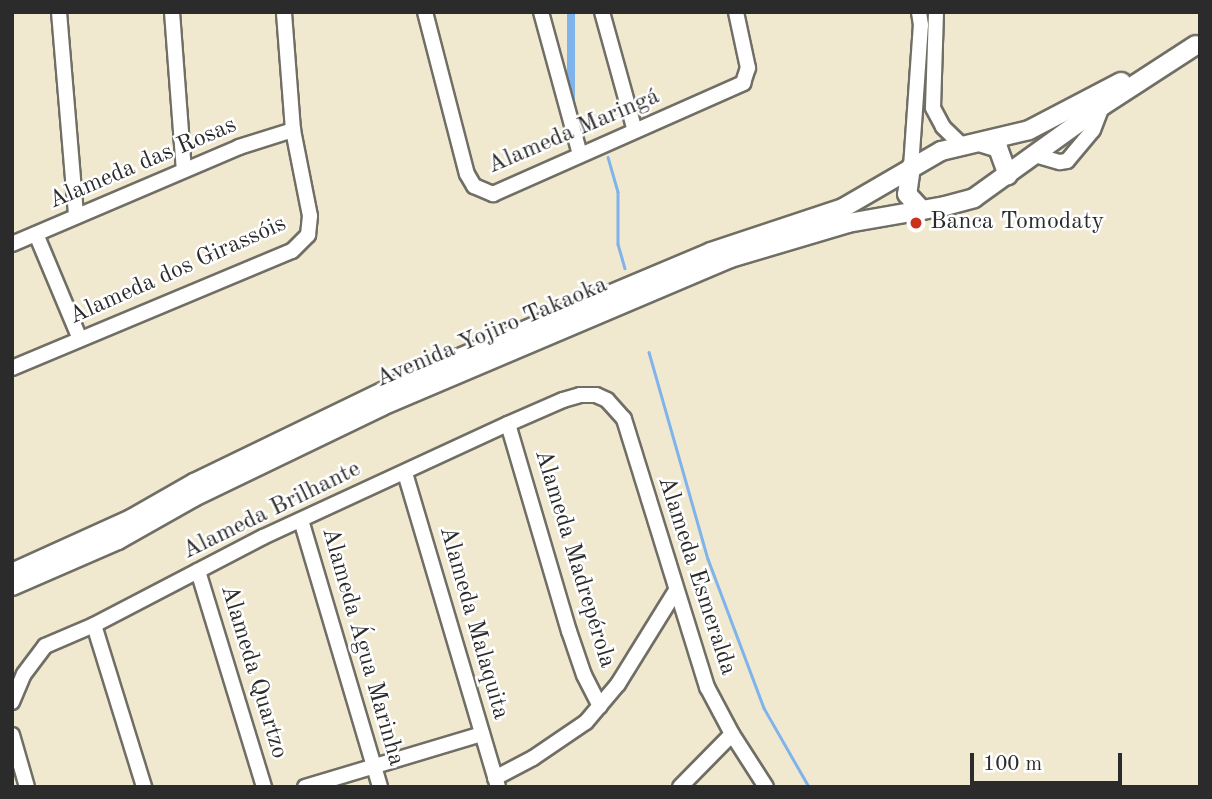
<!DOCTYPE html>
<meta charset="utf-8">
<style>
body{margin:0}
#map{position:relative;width:1212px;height:799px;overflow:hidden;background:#f0e9d0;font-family:"Old Standard TT",serif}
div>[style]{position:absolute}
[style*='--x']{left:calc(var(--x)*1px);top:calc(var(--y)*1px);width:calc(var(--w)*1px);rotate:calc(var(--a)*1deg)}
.water>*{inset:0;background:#7fb3ec;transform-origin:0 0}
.stream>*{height:2.5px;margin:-1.25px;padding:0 1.25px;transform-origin:1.25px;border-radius:1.25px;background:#7fb3ec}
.roads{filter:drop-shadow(2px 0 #706e65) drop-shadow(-2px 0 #706e65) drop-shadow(0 2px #706e65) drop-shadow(0 -2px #706e65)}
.minor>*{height:14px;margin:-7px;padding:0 7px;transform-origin:7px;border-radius:7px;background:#fff}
.major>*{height:18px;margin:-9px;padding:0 9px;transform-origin:9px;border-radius:9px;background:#fff}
.dots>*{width:19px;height:19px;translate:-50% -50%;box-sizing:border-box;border:4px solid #fff;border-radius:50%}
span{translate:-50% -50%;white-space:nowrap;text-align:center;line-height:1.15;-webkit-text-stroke:5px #fff;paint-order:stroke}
.street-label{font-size:24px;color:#2b2b2b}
.poi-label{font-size:24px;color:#2b2b2b}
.left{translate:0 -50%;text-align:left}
.frame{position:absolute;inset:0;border:14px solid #2b2b2b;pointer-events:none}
.scale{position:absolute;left:970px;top:753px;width:152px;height:32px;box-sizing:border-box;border:4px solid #2b2b2b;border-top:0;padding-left:9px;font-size:21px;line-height:24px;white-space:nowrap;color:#2b2b2b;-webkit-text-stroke:5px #fff;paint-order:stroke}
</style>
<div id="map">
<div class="water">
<i style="left:567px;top:12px;width:8px;height:129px"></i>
</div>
<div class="stream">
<i style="--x:608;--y:157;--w:36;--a:74"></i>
<i style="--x:618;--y:192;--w:52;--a:90"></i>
<i style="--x:618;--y:244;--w:25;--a:74"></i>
<i style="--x:649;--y:352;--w:215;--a:74.1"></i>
<i style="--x:708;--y:559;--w:159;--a:69.4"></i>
<i style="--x:764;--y:708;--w:91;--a:60.3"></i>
</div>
<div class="roads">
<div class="minor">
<i style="--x:59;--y:12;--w:205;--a:85.2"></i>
<i style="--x:172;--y:12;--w:158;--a:85.7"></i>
<i style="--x:425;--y:12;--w:167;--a:75.5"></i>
<i style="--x:467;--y:174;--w:14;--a:60"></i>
<i style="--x:474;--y:186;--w:21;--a:23"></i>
<i style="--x:493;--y:194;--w:274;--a:-23.9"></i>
<i style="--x:743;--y:83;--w:16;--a:-72"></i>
<i style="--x:748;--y:68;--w:57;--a:-102.1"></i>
<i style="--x:541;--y:12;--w:148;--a:74.7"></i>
<i style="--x:602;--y:12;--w:123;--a:74.5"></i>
<i style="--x:936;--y:12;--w:96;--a:91.8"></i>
<i style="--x:933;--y:108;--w:21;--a:62"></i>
<i style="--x:943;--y:127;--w:28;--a:44"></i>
<i style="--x:1035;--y:155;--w:26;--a:16"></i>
<i style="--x:1060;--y:162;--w:7;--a:-8"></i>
<i style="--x:1067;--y:161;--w:40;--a:-50"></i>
<i style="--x:1093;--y:130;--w:26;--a:-69"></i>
<i style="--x:911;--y:167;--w:142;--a:-86"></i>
<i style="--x:921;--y:25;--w:13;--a:-99"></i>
<i style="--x:36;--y:234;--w:114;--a:67.3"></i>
<i style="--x:12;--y:244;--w:247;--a:-23.1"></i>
<i style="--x:239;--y:147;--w:57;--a:-17.5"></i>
<i style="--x:12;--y:368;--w:303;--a:-22.7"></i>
<i style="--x:292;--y:251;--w:23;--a:-45"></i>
<i style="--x:308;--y:235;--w:19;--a:-84"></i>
<i style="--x:310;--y:216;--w:88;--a:-101.2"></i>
<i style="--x:293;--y:130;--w:118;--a:-94.4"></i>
<i style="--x:508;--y:424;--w:216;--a:73.6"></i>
<i style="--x:569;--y:631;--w:46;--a:71.2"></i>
<i style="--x:584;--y:675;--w:35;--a:63"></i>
<i style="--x:405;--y:473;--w:327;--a:73.5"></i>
<i style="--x:301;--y:520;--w:278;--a:73.5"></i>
<i style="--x:198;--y:571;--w:226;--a:73"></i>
<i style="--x:94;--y:625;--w:170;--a:72.8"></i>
<i style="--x:12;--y:702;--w:30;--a:-67"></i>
<i style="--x:24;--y:674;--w:35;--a:-53"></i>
<i style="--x:45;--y:646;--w:53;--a:-23.2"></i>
<i style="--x:94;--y:625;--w:191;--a:-27.5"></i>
<i style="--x:263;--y:537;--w:270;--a:-24.8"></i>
<i style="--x:508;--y:424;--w:60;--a:-23.6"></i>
<i style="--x:563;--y:400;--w:18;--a:-16"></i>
<i style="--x:580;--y:395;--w:16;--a:0"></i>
<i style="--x:596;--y:395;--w:12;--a:24"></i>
<i style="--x:607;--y:400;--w:25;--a:48"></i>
<i style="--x:624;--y:419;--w:281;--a:72.8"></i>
<i style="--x:707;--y:687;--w:53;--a:62"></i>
<i style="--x:732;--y:734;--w:63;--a:57.3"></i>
<i style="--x:12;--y:735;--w:54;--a:73.9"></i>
<i style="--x:495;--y:778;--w:43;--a:-27.8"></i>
<i style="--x:533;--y:758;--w:64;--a:-34.2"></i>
<i style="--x:586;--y:722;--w:50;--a:-49.9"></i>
<i style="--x:618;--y:684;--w:108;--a:-58.2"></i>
<i style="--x:305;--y:787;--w:185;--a:-16.7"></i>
<i style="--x:680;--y:787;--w:74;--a:-45.5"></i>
</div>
<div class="major">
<i style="--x:982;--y:143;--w:17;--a:17"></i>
<i style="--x:998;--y:148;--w:29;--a:70"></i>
<i style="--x:911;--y:167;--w:27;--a:98"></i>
<i style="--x:907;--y:194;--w:22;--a:47"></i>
<i style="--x:12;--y:573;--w:131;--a:-24.4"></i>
<i style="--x:131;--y:519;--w:73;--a:-29.7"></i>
<i style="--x:194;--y:483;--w:237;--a:-25.8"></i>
<i style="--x:407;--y:380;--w:330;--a:-22.8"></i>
<i style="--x:711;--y:252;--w:139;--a:-18.4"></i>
<i style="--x:843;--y:208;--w:113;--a:-30.2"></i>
<i style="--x:941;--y:151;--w:90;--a:-13.4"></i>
<i style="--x:1029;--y:130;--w:104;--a:-27.6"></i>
<i style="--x:12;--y:586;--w:116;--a:-23.5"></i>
<i style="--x:118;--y:540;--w:87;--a:-29.5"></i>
<i style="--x:194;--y:497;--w:209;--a:-25.8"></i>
<i style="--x:382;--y:406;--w:378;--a:-23"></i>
<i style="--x:730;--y:258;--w:123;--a:-16.5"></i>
<i style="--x:848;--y:223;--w:98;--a:-9.9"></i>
<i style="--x:945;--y:206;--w:30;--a:-15"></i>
<i style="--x:974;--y:198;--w:158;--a:-35.7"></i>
<i style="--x:1102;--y:106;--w:112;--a:-33"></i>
</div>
</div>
<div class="dots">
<i style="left:916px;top:223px;background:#c8321e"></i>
</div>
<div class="street-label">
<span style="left:574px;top:132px;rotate:-23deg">Alameda Maringá</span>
<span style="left:143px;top:164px;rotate:-23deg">Alameda das Rosas</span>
<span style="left:178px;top:271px;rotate:-24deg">Alameda dos Girassóis</span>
<span style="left:492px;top:333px;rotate:-23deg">Avenida Yojiro Takaoka</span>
<span style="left:272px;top:511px;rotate:-26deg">Alameda Brilhante</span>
<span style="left:574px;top:559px;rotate:73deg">Alameda Madrepérola</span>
<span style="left:696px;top:576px;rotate:72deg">Alameda Esmeralda</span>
<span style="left:473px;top:623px;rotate:74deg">Alameda Malaquita</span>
<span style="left:362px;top:647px;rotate:74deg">Alameda Água Marinha</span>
<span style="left:253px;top:672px;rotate:73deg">Alameda Quartzo</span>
</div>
<div class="poi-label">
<span class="left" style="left:930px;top:223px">Banca Tomodaty</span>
</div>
<div class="frame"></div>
<div class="scale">100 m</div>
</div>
